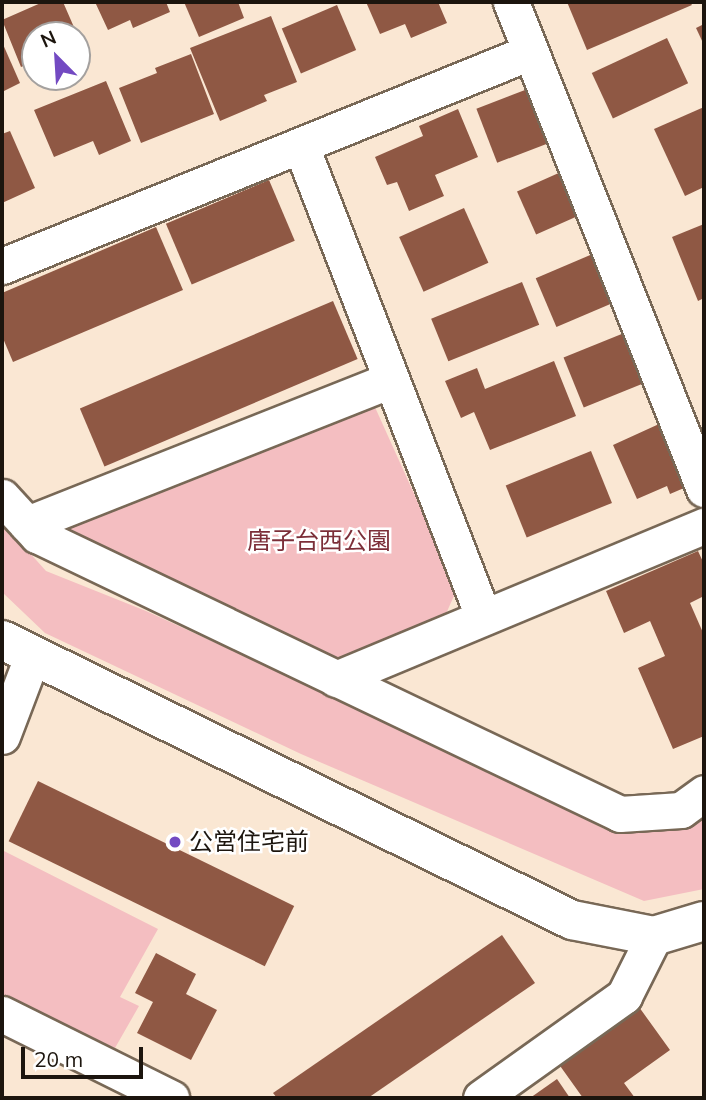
<!DOCTYPE html>
<meta charset="utf-8">
<style>
body{margin:0}
#map{position:relative;width:706px;height:1100px;overflow:hidden;background:#fae7d3;font-family:Mulish,"Noto Sans JP",sans-serif}
div>[style]{position:absolute}
[style*='--x']{left:calc(var(--x)*1px);top:calc(var(--y)*1px);width:calc(var(--w)*1px);rotate:calc(var(--a)*1deg)}
.green>*{inset:0;background:#f4bec1}
.building>*{inset:0;background:#8f5844;transform-origin:0 0}
.roads{filter:drop-shadow(2px 0 #786856) drop-shadow(-2px 0 #786856) drop-shadow(0 2px #786856) drop-shadow(0 -2px #786856)}
.minor>*{height:35px;margin:-17.5px;padding:0 17.5px;transform-origin:17.5px;border-radius:17.5px;background:#fff}
.tertiary>*{height:38px;margin:-19px;padding:0 19px;transform-origin:19px;border-radius:19px;background:#fff}
.dots>*{width:19px;height:19px;translate:-50% -50%;box-sizing:border-box;border:4px solid #fff;border-radius:50%}
span{translate:-50% -50%;white-space:nowrap;text-align:center;line-height:1.15;-webkit-text-stroke:5px #fff;paint-order:stroke}
.park-label{font-size:24px;color:#7c2e38}
.poi-label{font-size:24px;color:#1c150e}
.left{translate:0 -50%;text-align:left}
.frame{position:absolute;inset:0;border:4px solid #1c150e;pointer-events:none}
.north{position:absolute;left:21px;top:21px;width:70px;height:70px;box-sizing:border-box;background:#fff;border:2px solid #a4a19f;border-radius:50%;rotate:336deg;font-size:19px;font-weight:700;line-height:28px;text-align:center;color:#1c150e}
.north::after{content:'';display:block;margin:auto;width:24px;height:32px;background:#734ac2;clip-path:polygon(50% 0,100% 100%,50% 72%,0 100%)}
.scale{position:absolute;left:21px;top:1047px;width:122px;height:32px;box-sizing:border-box;border:4px solid #1c150e;border-top:0;padding-left:9px;font-size:21px;line-height:24px;white-space:nowrap;color:#1c150e;-webkit-text-stroke:5px #fff;paint-order:stroke}
</style>
<div id="map">
<div class="green">
<i style="clip-path:polygon(374px 405px,457px 589px,445px 616px,327px 663px,62px 528px)"></i>
<i style="clip-path:polygon(2px 522px,46px 571px,146px 611px,251px 659px,564px 807px,604px 829px,686px 828px,704px 814px,704px 889px,644px 901px,301px 754px,45px 633px,2px 592px)"></i>
<i style="clip-path:polygon(2px 850px,158px 929px,120px 997px,139px 1006px,115px 1048px,2px 998px)"></i>
</div>
<div class="building">
<i style="clip-path:polygon(43px 2px,63px 2px,80px 41px,77px 42px,77px 35px,35px 35px,35px 61px,21px 67px,2px 20px)"></i>
<i style="clip-path:polygon(95px 2px,166px 2px,170px 12px,133px 28px,130px 20px,108px 30px)"></i>
<i style="clip-path:polygon(184px 2px,238px 2px,244px 18px,199px 37px)"></i>
<i style="clip-path:polygon(366px 2px,438px 2px,447px 23px,411px 38px,405px 24px,380px 34px)"></i>
<i style="clip-path:polygon(567px 2px,690px 2px,692px 5px,587px 50px)"></i>
<i style="left:337px;top:5px;width:49px;height:60px;rotate:67deg"></i>
<i style="clip-path:polygon(271px 16px,297px 82px,264px 95px,267px 101px,220px 121px,190px 48px)"></i>
<i style="clip-path:polygon(704px 24px,704px 45px,696px 28px)"></i>
<i style="left:667px;top:38px;width:50px;height:83px;rotate:65deg"></i>
<i style="clip-path:polygon(2px 42px,20px 83px,2px 92px)"></i>
<i style="clip-path:polygon(191px 54px,214px 114px,141px 143px,119px 88px,157px 73px,155px 68px)"></i>
<i style="clip-path:polygon(106px 81px,131px 141px,99px 155px,93px 141px,54px 157px,34px 110px)"></i>
<i style="left:538px;top:85px;width:58px;height:66px;rotate:69deg"></i>
<i style="clip-path:polygon(704px 107px,704px 187px,685px 196px,654px 129px)"></i>
<i style="clip-path:polygon(458px 109px,478px 157px,435px 175px,444px 196px,409px 211px,397px 182px,387px 185px,375px 157px,423px 136px,419px 126px)"></i>
<i style="clip-path:polygon(10px 131px,35px 188px,2px 203px,2px 134px)"></i>
<i style="left:570px;top:168px;width:47px;height:58px;rotate:66deg"></i>
<i style="left:269px;top:180px;width:66px;height:112px;rotate:67deg"></i>
<i style="left:464px;top:208px;width:60px;height:71px;rotate:66deg"></i>
<i style="clip-path:polygon(704px 224px,704px 298px,698px 301px,672px 237px)"></i>
<i style="clip-path:polygon(156px 227px,183px 290px,13px 362px,2px 336px,2px 293px)"></i>
<i style="left:602px;top:250px;width:53px;height:72px;rotate:67deg"></i>
<i style="left:522px;top:282px;width:46px;height:98px;rotate:68deg"></i>
<i style="left:333px;top:301px;width:63px;height:275px;rotate:67deg"></i>
<i style="left:634px;top:329px;width:54px;height:76px;rotate:68deg"></i>
<i style="clip-path:polygon(554px 361px,576px 416px,490px 450px,474px 412px,461px 418px,445px 381px,477px 368px,485px 389px)"></i>
<i style="clip-path:polygon(670px 419px,698px 482px,670px 494px,667px 486px,637px 499px,613px 445px)"></i>
<i style="left:591px;top:451px;width:56px;height:92px;rotate:68deg"></i>
<i style="clip-path:polygon(698px 551px,704px 564px,704px 596px,690px 603px,704px 635px,704px 736px,673px 749px,638px 668px,665px 656px,650px 621px,624px 633px,606px 591px)"></i>
<i style="left:38px;top:781px;width:285px;height:67px;rotate:26deg"></i>
<i style="clip-path:polygon(502px 935px,535px 983px,368px 1098px,277px 1098px,273px 1093px)"></i>
<i style="clip-path:polygon(156px 953px,196px 974px,186px 994px,217px 1010px,191px 1060px,137px 1033px,153px 1002px,135px 993px)"></i>
<i style="clip-path:polygon(639px 1007px,670px 1050px,624px 1083px,635px 1098px,583px 1098px,558px 1063px)"></i>
<i style="clip-path:polygon(557px 1079px,570px 1098px,530px 1098px)"></i>
</div>
<div class="roads">
<div class="minor">
<i style="--x:511;--y:2;--w:524;--a:68.38"></i>
<i style="--x:301;--y:146;--w:504;--a:68.83"></i>
<i style="--x:2;--y:266;--w:570;--a:-22.06"></i>
<i style="--x:2;--y:497;--w:52;--a:47.4"></i>
<i style="--x:37;--y:535;--w:646;--a:25.57"></i>
<i style="--x:620;--y:814;--w:61;--a:-3.8"></i>
<i style="--x:681;--y:810;--w:29;--a:-36"></i>
<i style="--x:27;--y:524;--w:391;--a:-21.6"></i>
<i style="--x:336;--y:679;--w:399;--a:-22.6"></i>
<i style="--x:2;--y:736;--w:85;--a:-69.2"></i>
<i style="--x:2;--y:1014;--w:189;--a:26.4"></i>
<i style="--x:481;--y:1098;--w:176;--a:-35.5"></i>
<i style="--x:624;--y:996;--w:67;--a:-63.4"></i>
</div>
<div class="tertiary">
<i style="--x:2;--y:640;--w:635;--a:26.16"></i>
<i style="--x:572;--y:920;--w:84;--a:11"></i>
<i style="--x:654;--y:936;--w:52;--a:-16.7"></i>
</div>
</div>
<div class="dots">
<i style="left:175px;top:842px;background:#734ac2"></i>
</div>
<div class="park-label">
<span style="left:319px;top:541px">唐子台西公園</span>
</div>
<div class="poi-label">
<span class="left" style="left:189px;top:842px">公営住宅前</span>
</div>
<div class="frame"></div>
<div class="north">N</div>
<div class="scale">20 m</div>
</div>
